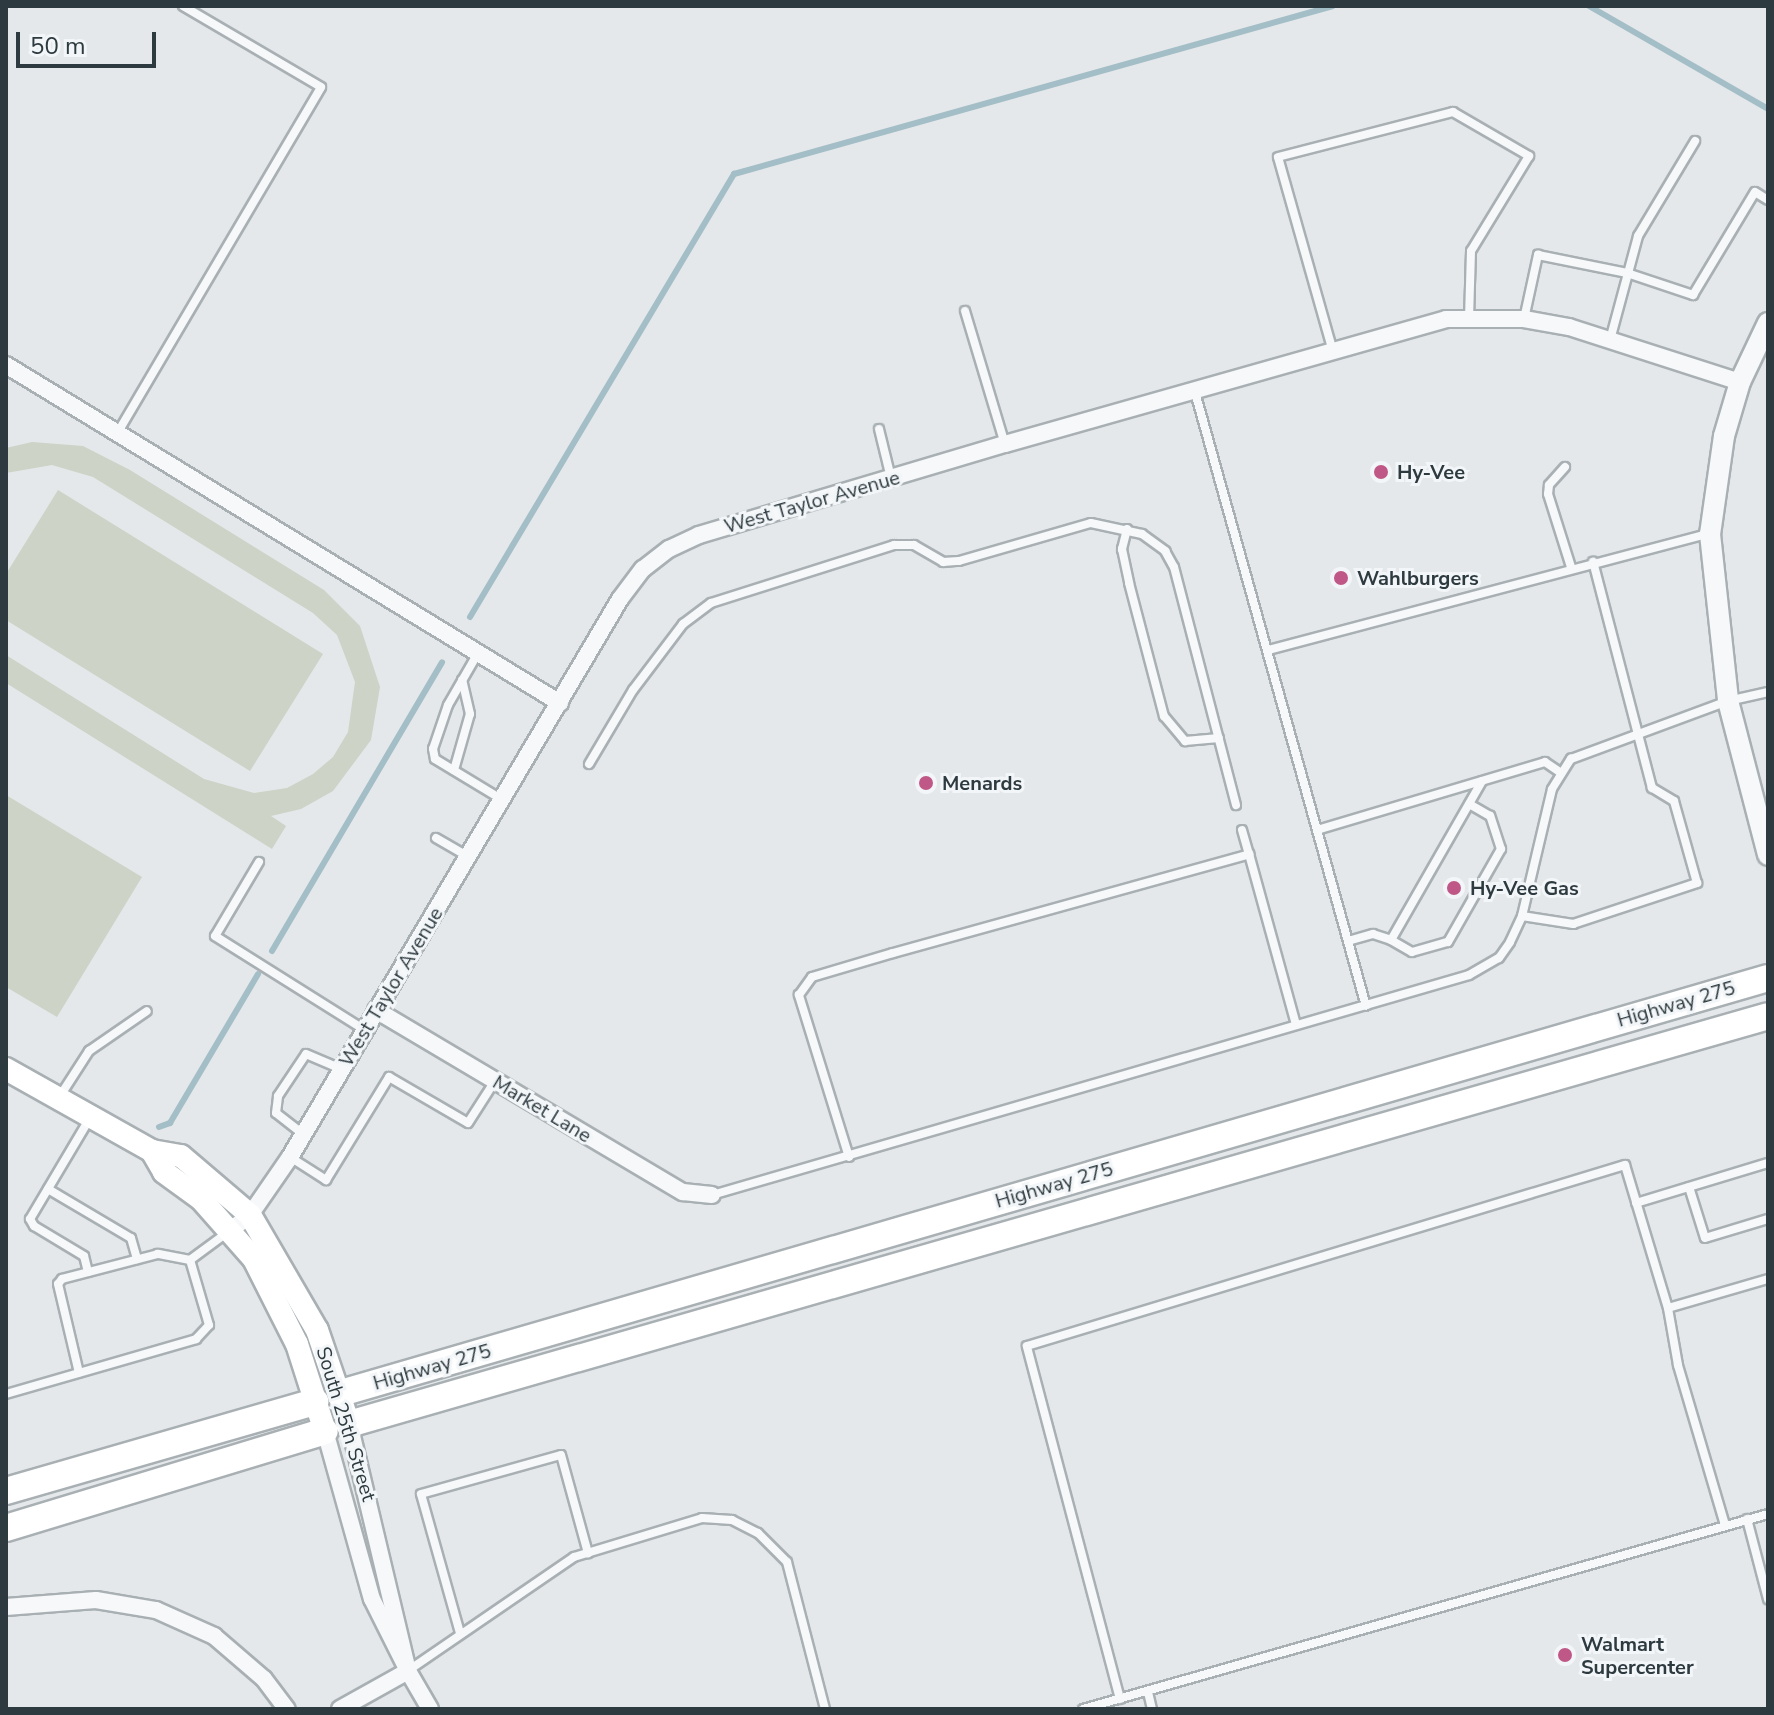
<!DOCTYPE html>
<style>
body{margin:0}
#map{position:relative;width:1774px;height:1715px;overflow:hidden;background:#e4e8ea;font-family:"Nunito Sans",sans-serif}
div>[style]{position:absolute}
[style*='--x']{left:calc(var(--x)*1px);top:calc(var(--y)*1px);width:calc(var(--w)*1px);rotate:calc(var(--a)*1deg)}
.green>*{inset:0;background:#cdd3c6}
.stream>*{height:6px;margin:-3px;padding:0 3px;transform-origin:3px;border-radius:3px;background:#a3bec6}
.roads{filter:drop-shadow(2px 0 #a9b0b4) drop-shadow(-2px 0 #a9b0b4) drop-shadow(0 2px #a9b0b4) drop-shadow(0 -2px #a9b0b4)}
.service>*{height:8px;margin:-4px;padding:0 4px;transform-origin:4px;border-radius:4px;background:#f6f8f9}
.minor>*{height:16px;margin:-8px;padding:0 8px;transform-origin:8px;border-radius:8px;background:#f6f8f9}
.tertiary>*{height:20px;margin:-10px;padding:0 10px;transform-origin:10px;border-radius:10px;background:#f6f8f9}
.secondary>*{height:22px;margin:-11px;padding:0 11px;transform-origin:11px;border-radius:11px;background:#fff}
.trunk>*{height:26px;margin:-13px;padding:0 13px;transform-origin:13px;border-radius:13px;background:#fff}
.dots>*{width:22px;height:22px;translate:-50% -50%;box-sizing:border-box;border:4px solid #f3f6f8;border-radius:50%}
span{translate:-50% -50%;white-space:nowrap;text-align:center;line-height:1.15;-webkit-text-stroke:6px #f3f6f8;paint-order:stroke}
.poi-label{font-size:20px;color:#2d3a40;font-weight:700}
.left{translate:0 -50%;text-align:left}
.street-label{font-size:20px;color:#2d3a40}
.frame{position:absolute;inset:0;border:8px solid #2d3a40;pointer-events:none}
.scale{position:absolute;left:16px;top:32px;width:140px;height:36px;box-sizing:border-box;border:4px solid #2d3a40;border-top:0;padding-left:10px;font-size:24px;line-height:28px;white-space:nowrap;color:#2d3a40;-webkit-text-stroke:6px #f3f6f8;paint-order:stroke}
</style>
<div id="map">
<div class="green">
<i style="clip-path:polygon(32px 442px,83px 446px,130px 470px,324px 590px,360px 626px,380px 687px,371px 740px,333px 791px,301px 809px,271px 816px,286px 826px,272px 849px,6px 683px,6px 655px,204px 779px,254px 793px,287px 788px,313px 774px,333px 757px,348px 732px,355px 682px,337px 635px,313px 613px,93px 477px,52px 465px,6px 473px,6px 448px)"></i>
<i style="clip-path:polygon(58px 490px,323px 654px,250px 771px,6px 620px,6px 574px)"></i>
<i style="clip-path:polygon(6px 795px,142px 877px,57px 1017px,6px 987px)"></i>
</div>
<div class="stream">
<i style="--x:1589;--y:6;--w:207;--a:29.9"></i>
<i style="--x:470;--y:617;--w:516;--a:-59.21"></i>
<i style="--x:734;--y:174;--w:622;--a:-15.67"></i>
<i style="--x:272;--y:951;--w:335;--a:-59.5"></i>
<i style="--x:159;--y:1127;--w:12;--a:-20"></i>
<i style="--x:170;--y:1123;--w:173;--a:-59.4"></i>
</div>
<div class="roads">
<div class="service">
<i style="--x:965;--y:311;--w:139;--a:73.3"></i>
<i style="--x:1524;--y:319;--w:66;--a:-77.7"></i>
<i style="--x:1538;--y:255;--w:91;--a:11.4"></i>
<i style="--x:1627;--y:273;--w:70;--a:18.4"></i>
<i style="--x:1693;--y:295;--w:120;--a:-59"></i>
<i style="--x:1755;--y:192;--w:15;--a:32"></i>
<i style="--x:1610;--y:340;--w:108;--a:-74.9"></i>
<i style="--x:1638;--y:236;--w:111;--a:-59"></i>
<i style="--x:1332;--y:348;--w:198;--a:-105.8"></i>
<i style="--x:1278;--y:157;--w:181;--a:-14.4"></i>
<i style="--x:1453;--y:112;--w:88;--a:30.1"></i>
<i style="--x:1529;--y:156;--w:111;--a:121.4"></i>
<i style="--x:1471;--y:251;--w:68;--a:91.7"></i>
<i style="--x:1195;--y:392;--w:637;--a:74.44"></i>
<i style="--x:879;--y:429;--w:50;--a:76.2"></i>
<i style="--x:118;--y:432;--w:400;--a:-59.5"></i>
<i style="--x:321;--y:87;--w:160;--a:-149.6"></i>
<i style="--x:1565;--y:467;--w:24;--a:132"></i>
<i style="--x:1549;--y:485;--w:9;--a:96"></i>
<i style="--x:1548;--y:494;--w:77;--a:72.5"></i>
<i style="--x:1127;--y:529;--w:21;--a:104"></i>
<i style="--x:1122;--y:549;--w:35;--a:78"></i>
<i style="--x:1129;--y:583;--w:138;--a:75.3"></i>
<i style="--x:1164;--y:716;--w:33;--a:50"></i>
<i style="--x:1185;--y:741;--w:34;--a:-5"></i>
<i style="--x:1268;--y:650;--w:455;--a:-14.8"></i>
<i style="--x:478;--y:653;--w:60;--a:120"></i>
<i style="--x:448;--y:705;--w:46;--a:108.8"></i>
<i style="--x:433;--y:749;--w:10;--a:79"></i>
<i style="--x:435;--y:759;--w:77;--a:31.2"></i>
<i style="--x:589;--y:764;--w:86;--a:-59.3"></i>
<i style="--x:633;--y:690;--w:83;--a:-52.9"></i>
<i style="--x:683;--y:624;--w:35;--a:-37"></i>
<i style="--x:711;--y:603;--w:192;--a:-17.6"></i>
<i style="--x:894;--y:545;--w:20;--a:0"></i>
<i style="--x:914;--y:545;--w:34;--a:30"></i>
<i style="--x:943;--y:562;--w:16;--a:-4"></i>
<i style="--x:959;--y:561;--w:137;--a:-16.1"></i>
<i style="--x:1091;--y:523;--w:52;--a:12.2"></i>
<i style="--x:1142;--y:534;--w:29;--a:36"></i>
<i style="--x:1165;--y:551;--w:18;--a:61"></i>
<i style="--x:1174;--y:567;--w:246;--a:75.4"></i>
<i style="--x:454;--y:770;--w:58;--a:-74.1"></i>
<i style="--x:470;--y:714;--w:35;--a:-103"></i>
<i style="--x:1242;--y:830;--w:25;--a:74"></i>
<i style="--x:1317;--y:830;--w:238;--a:-16.6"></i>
<i style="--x:1545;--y:762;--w:18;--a:34"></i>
<i style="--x:436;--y:838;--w:36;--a:30"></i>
<i style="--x:259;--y:862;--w:86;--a:120.7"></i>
<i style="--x:215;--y:936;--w:177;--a:32.1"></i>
<i style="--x:1522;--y:916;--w:52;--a:8.9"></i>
<i style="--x:1573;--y:924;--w:131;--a:-18.3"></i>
<i style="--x:1697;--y:883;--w:85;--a:-105.7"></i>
<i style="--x:1674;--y:801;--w:26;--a:-149"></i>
<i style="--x:1652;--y:788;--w:234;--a:-104.6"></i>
<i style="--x:1391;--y:940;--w:24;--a:30"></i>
<i style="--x:1412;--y:952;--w:37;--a:-16"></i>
<i style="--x:1448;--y:942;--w:107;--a:-60.3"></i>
<i style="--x:1501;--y:849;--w:35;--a:-108"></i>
<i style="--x:1490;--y:816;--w:24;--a:-150"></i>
<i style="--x:1348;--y:941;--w:26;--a:-16"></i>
<i style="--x:1373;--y:934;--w:19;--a:18"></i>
<i style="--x:1391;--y:940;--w:183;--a:-60.2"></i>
<i style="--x:60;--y:1096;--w:54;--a:-57.2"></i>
<i style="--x:89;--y:1051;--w:70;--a:-34.6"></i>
<i style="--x:303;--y:1134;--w:34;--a:-142"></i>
<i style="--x:276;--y:1113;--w:17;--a:-83"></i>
<i style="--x:278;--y:1096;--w:50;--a:-56.3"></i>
<i style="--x:306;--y:1054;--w:39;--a:23"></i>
<i style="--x:290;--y:1157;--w:43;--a:32.6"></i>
<i style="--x:326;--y:1180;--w:121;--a:-58.5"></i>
<i style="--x:389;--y:1077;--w:91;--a:30.2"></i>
<i style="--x:468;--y:1123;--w:50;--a:-57.3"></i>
<i style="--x:849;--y:1157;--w:170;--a:-107.2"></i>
<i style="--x:799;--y:995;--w:22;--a:-54"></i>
<i style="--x:812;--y:977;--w:84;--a:-16.5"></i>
<i style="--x:893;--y:953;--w:370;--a:-15.5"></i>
<i style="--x:1249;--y:854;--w:177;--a:74.6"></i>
<i style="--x:1689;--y:1187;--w:53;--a:72.6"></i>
<i style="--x:1705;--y:1238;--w:66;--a:-16.8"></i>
<i style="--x:48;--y:1189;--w:96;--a:30.6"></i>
<i style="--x:131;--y:1238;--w:22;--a:74"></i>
<i style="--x:712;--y:1195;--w:788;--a:-16.2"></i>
<i style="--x:1469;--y:975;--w:34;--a:-30"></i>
<i style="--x:1499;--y:958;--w:19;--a:-55"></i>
<i style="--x:1510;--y:942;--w:29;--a:-65"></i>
<i style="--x:1522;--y:916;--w:130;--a:-76.7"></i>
<i style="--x:1552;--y:789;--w:36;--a:-58"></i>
<i style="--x:1571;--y:759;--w:167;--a:-20.3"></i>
<i style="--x:1728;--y:701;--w:41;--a:-12.7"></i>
<i style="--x:1636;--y:1203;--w:138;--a:-16.9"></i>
<i style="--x:190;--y:1260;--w:47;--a:-36.4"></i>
<i style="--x:88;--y:1272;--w:16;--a:-104"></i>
<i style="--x:84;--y:1256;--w:58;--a:-149"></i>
<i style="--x:34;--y:1226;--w:8;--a:-120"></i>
<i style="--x:30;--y:1219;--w:117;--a:-59.3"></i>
<i style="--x:6;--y:1394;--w:198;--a:-16.1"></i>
<i style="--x:196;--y:1339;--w:19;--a:-47"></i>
<i style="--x:209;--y:1325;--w:68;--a:-106.3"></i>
<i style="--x:190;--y:1260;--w:33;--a:-169"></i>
<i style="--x:158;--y:1254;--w:99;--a:165.4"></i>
<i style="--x:62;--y:1279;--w:6;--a:129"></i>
<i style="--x:58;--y:1284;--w:91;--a:76.7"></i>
<i style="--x:1747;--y:1519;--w:83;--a:75.3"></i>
<i style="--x:1725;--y:1525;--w:167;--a:-106.4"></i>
<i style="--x:1678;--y:1365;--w:58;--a:-100"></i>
<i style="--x:1668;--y:1308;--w:104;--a:-16.2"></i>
<i style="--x:460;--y:1633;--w:144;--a:-105.7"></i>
<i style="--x:421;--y:1494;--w:145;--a:-15.6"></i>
<i style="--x:561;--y:1455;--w:102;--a:74.6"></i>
<i style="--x:409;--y:1670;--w:200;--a:-34.4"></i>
<i style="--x:574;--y:1557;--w:134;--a:-16.9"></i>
<i style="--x:702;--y:1518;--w:30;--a:4"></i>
<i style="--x:732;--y:1520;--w:29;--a:27"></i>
<i style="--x:758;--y:1533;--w:41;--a:45"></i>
<i style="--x:787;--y:1562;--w:152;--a:75.5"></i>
<i style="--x:1148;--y:1692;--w:17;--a:77"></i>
<i style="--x:1120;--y:1699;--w:365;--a:-104.8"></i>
<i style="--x:1027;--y:1346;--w:625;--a:-16.84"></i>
<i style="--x:1625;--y:1165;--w:149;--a:73.3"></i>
<i style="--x:1083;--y:1709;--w:712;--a:-15.89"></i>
</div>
<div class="minor">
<i style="--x:6;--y:365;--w:649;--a:31.39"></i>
<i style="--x:376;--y:1010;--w:357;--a:30.7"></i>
<i style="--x:683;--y:1192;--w:29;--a:6"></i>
<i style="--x:232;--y:1229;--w:23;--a:-38"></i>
<i style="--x:250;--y:1215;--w:70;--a:-55.4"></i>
<i style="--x:290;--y:1157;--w:648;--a:-59.4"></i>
<i style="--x:620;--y:599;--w:38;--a:-53"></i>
<i style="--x:643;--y:569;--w:33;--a:-38"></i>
<i style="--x:669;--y:549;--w:33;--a:-25"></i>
<i style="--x:699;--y:535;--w:319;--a:-16.6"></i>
<i style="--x:1005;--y:444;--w:458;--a:-15.8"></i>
<i style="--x:1446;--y:319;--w:78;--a:0"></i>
<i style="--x:1524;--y:319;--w:46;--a:10.1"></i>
<i style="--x:1569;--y:327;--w:180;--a:17.8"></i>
<i style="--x:325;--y:1431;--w:174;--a:74.4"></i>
<i style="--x:372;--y:1599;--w:80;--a:63.4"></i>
<i style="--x:408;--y:1671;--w:254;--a:-103.4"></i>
<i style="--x:6;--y:1607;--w:90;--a:-4.4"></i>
<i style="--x:96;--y:1600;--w:61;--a:9.5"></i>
<i style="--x:156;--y:1610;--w:64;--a:24.1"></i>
<i style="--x:214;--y:1636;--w:66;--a:40.7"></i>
<i style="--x:264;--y:1679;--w:38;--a:53"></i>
<i style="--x:340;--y:1709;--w:78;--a:-29.2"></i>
<i style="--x:408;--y:1671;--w:44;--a:59.9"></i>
</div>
<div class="tertiary">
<i style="--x:1768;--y:323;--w:65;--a:115.4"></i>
<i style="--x:1740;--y:382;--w:56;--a:106.5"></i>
<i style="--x:1724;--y:436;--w:99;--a:98.1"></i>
<i style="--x:1710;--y:534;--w:168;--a:83.8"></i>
<i style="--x:1728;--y:701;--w:159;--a:75.4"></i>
</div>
<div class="secondary">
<i style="--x:6;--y:1069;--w:167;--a:29.3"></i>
<i style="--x:152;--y:1151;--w:29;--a:10"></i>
<i style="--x:181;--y:1156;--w:91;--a:40.5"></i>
<i style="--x:250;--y:1215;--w:133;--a:59.8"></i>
<i style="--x:317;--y:1330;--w:99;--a:71.2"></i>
<i style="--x:152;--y:1151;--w:24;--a:60"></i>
<i style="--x:164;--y:1172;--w:46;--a:36.1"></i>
<i style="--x:201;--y:1199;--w:80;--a:48.5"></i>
<i style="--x:254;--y:1259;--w:95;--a:63.2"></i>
<i style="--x:297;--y:1344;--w:91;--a:72.2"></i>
</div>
<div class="trunk">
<i style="--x:341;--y:1393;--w:1486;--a:-16.22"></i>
<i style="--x:349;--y:1424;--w:1476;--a:-16.04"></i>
<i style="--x:6;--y:1491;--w:322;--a:-16.1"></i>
<i style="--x:6;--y:1528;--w:333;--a:-16.9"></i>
</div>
</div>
<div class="dots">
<i style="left:1381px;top:472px;background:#bf5886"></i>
<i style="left:1341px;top:578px;background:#bf5886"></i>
<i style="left:926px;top:783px;background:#bf5886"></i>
<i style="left:1454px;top:888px;background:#bf5886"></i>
<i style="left:1565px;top:1655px;background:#bf5886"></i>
</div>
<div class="poi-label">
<span class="left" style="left:1397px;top:472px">Hy-Vee</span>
<span class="left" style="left:1357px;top:578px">Wahlburgers</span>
<span class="left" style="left:942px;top:783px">Menards</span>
<span class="left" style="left:1470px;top:888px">Hy-Vee Gas</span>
<span class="left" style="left:1581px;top:1656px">Walmart<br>Supercenter</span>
</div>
<div class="street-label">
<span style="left:812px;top:502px;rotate:-16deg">West Taylor Avenue</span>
<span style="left:391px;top:987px;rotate:-59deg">West Taylor Avenue</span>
<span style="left:1676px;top:1004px;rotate:-16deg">Highway 275</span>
<span style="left:542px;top:1109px;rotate:31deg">Market Lane</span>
<span style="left:1054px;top:1185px;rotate:-16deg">Highway 275</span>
<span style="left:432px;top:1367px;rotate:-16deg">Highway 275</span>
<span style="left:346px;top:1424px;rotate:73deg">South 25th Street</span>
</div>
<div class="frame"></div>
<div class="scale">50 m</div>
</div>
